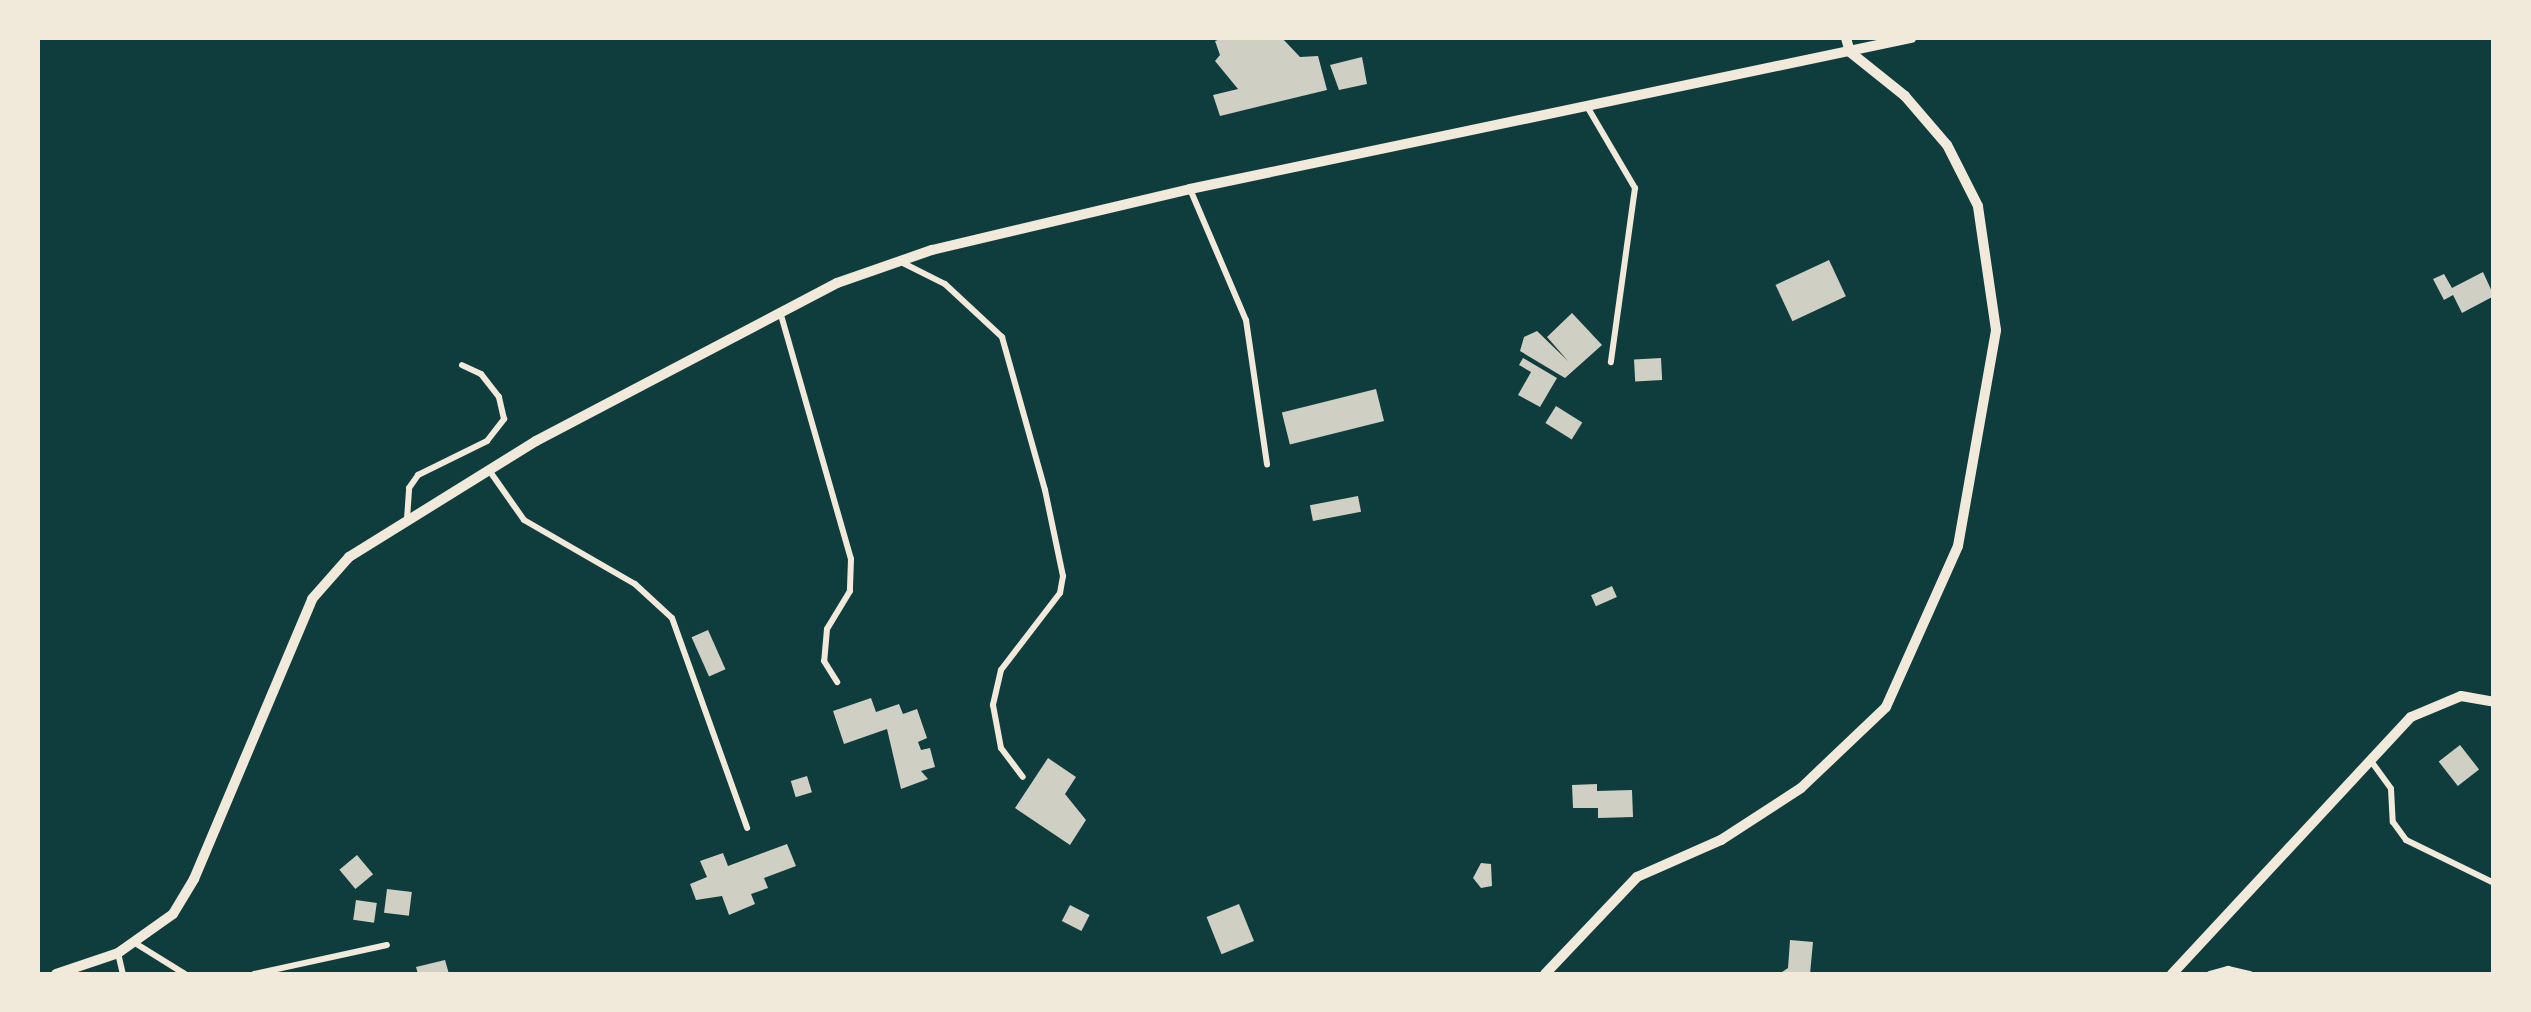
<!DOCTYPE html>
<style>
body{margin:0}
#map{position:relative;width:2531px;height:1012px;overflow:hidden;background:#0f3d3e;font-family:Commissioner,sans-serif}
div>[style]{position:absolute}
[style*='--x']{left:calc(var(--x)*1px);top:calc(var(--y)*1px);width:calc(var(--w)*1px);rotate:calc(var(--a)*1deg)}
.building>*{inset:0;background:#cfcfc3;transform-origin:0 0}
.service>*{height:6px;margin:-3px;padding:0 3px;transform-origin:3px;border-radius:3px;background:#f1e9da}
.minor>*{height:10px;margin:-5px;padding:0 5px;transform-origin:5px;border-radius:5px;background:#f1e9da}
span{translate:-50% -50%;white-space:nowrap;text-align:center;line-height:1.15;-webkit-text-stroke:9px #f1e9da;paint-order:stroke}
.frame{position:absolute;inset:0;border:40px solid #f1e9da;pointer-events:none}
</style>
<div id="map">
<div class="building">
<i style="clip-path:polygon(1223px 38px,1282px 38px,1300px 57px,1318px 56px,1327px 90px,1220px 116px,1213px 95px,1238px 89px,1215px 61px,1220px 55px,1215px 41px)"></i>
<i style="clip-path:polygon(1362px 57px,1367px 84px,1339px 90px,1330px 65px)"></i>
<i style="left:1829px;top:260px;width:40px;height:59px;rotate:65deg"></i>
<i style="clip-path:polygon(2483px 272px,2494px 296px,2462px 313px,2453px 295px,2444px 300px,2433px 279px,2444px 274px,2452px 288px)"></i>
<i style="clip-path:polygon(1572px 313px,1602px 345px,1565px 378px,1520px 351px,1524px 337px,1537px 331px,1568px 361px,1547px 337px)"></i>
<i style="clip-path:polygon(1523px 358px,1557px 378px,1540px 407px,1518px 395px,1531px 372px,1519px 365px)"></i>
<i style="left:1661px;top:358px;width:22px;height:27px;rotate:87deg"></i>
<i style="left:1376px;top:389px;width:33px;height:97px;rotate:76deg"></i>
<i style="left:1556px;top:406px;width:31px;height:20px;rotate:32deg"></i>
<i style="left:1358px;top:496px;width:16px;height:49px;rotate:79deg"></i>
<i style="left:1612px;top:586px;width:12px;height:23px;rotate:66deg"></i>
<i style="left:708px;top:630px;width:43px;height:18px;rotate:66deg"></i>
<i style="clip-path:polygon(871px 698px,876px 712px,899px 704px,903px 714px,917px 709px,927px 738px,918px 742px,921px 750px,930px 748px,935px 767px,921px 771px,928px 779px,901px 789px,887px 729px,844px 744px,833px 711px)"></i>
<i style="left:2460px;top:745px;width:31px;height:27px;rotate:52deg"></i>
<i style="clip-path:polygon(1048px 758px,1076px 777px,1065px 794px,1086px 820px,1070px 845px,1015px 808px)"></i>
<i style="left:807px;top:776px;width:17px;height:17px;rotate:73deg"></i>
<i style="clip-path:polygon(1597px 784px,1597px 791px,1632px 790px,1633px 817px,1598px 818px,1598px 808px,1573px 808px,1572px 785px)"></i>
<i style="clip-path:polygon(787px 844px,796px 866px,764px 878px,768px 888px,751px 894px,755px 904px,729px 915px,722px 896px,696px 900px,690px 884px,707px 877px,700px 861px,723px 853px,728px 866px)"></i>
<i style="left:357px;top:855px;width:25px;height:23px;rotate:50deg"></i>
<i style="clip-path:polygon(1481px 863px,1491px 864px,1492px 886px,1481px 888px,1473px 878px)"></i>
<i style="left:387px;top:889px;width:25px;height:24px;rotate:7deg"></i>
<i style="left:356px;top:900px;width:21px;height:20px;rotate:8deg"></i>
<i style="left:1239px;top:904px;width:40px;height:35px;rotate:68deg"></i>
<i style="left:1070px;top:905px;width:22px;height:18px;rotate:27deg"></i>
<i style="clip-path:polygon(1790px 940px,1813px 942px,1810px 974px,1779px 974px,1788px 968px)"></i>
<i style="clip-path:polygon(445px 960px,449px 974px,418px 974px,416px 967px)"></i>
</div>
<div class="service">
<i style="--x:1588;--y:108;--w:93;--a:59.6"></i>
<i style="--x:1635;--y:188;--w:176;--a:97.9"></i>
<i style="--x:1190;--y:189;--w:142;--a:66.9"></i>
<i style="--x:1246;--y:320;--w:146;--a:81.7"></i>
<i style="--x:899;--y:261;--w:51;--a:26.6"></i>
<i style="--x:945;--y:284;--w:78;--a:42.9"></i>
<i style="--x:1002;--y:337;--w:159;--a:74.3"></i>
<i style="--x:1045;--y:490;--w:88;--a:78.2"></i>
<i style="--x:1063;--y:576;--w:17;--a:100"></i>
<i style="--x:1060;--y:593;--w:97;--a:127.5"></i>
<i style="--x:1001;--y:670;--w:36;--a:103"></i>
<i style="--x:993;--y:705;--w:44;--a:79.5"></i>
<i style="--x:1001;--y:748;--w:36;--a:53"></i>
<i style="--x:781;--y:315;--w:254;--a:74"></i>
<i style="--x:851;--y:559;--w:32;--a:92"></i>
<i style="--x:850;--y:591;--w:44;--a:121.2"></i>
<i style="--x:827;--y:629;--w:32;--a:95"></i>
<i style="--x:824;--y:661;--w:25;--a:58"></i>
<i style="--x:491;--y:473;--w:57;--a:54.9"></i>
<i style="--x:524;--y:520;--w:128;--a:30"></i>
<i style="--x:635;--y:584;--w:50;--a:42.6"></i>
<i style="--x:672;--y:618;--w:223;--a:70.3"></i>
<i style="--x:407;--y:519;--w:31;--a:-86"></i>
<i style="--x:409;--y:488;--w:16;--a:-55"></i>
<i style="--x:418;--y:475;--w:77;--a:-26.2"></i>
<i style="--x:487;--y:441;--w:28;--a:-52"></i>
<i style="--x:504;--y:419;--w:23;--a:-103"></i>
<i style="--x:499;--y:397;--w:29;--a:-128"></i>
<i style="--x:481;--y:374;--w:21;--a:-155"></i>
<i style="--x:2371;--y:761;--w:34;--a:54"></i>
<i style="--x:2391;--y:789;--w:33;--a:87"></i>
<i style="--x:2393;--y:822;--w:22;--a:54"></i>
<i style="--x:2406;--y:840;--w:98;--a:26"></i>
<i style="--x:135;--y:943;--w:59;--a:31.8"></i>
<i style="--x:118;--y:953;--w:22;--a:77"></i>
<i style="--x:254;--y:974;--w:136;--a:-12.3"></i>
<i style="--x:2210;--y:974;--w:19;--a:-16"></i>
<i style="--x:2228;--y:969;--w:23;--a:13"></i>
</div>
<div class="minor">
<i style="--x:56;--y:974;--w:65;--a:-18.7"></i>
<i style="--x:118;--y:953;--w:67;--a:-35.3"></i>
<i style="--x:173;--y:914;--w:41;--a:-59"></i>
<i style="--x:194;--y:879;--w:304;--a:-67.1"></i>
<i style="--x:312;--y:599;--w:56;--a:-48.6"></i>
<i style="--x:349;--y:557;--w:220;--a:-31.8"></i>
<i style="--x:536;--y:441;--w:340;--a:-27.7"></i>
<i style="--x:837;--y:283;--w:101;--a:-19.2"></i>
<i style="--x:932;--y:250;--w:265;--a:-13.3"></i>
<i style="--x:1190;--y:189;--w:737;--a:-11.83"></i>
<i style="--x:1545;--y:974;--w:134;--a:-46.5"></i>
<i style="--x:1637;--y:877;--w:92;--a:-23.8"></i>
<i style="--x:1721;--y:840;--w:95;--a:-33"></i>
<i style="--x:1801;--y:788;--w:117;--a:-43.6"></i>
<i style="--x:1886;--y:707;--w:176;--a:-65.9"></i>
<i style="--x:1958;--y:546;--w:219;--a:-80"></i>
<i style="--x:1996;--y:330;--w:125;--a:-98.3"></i>
<i style="--x:1978;--y:206;--w:68;--a:-116.9"></i>
<i style="--x:1947;--y:145;--w:65;--a:-130.6"></i>
<i style="--x:1905;--y:96;--w:70;--a:-141.3"></i>
<i style="--x:1850;--y:52;--w:15;--a:-106"></i>
<i style="--x:2172;--y:974;--w:351;--a:-47.1"></i>
<i style="--x:2411;--y:717;--w:54;--a:-22.8"></i>
<i style="--x:2461;--y:696;--w:34;--a:10"></i>
</div>
<div class="frame"></div>
</div>
